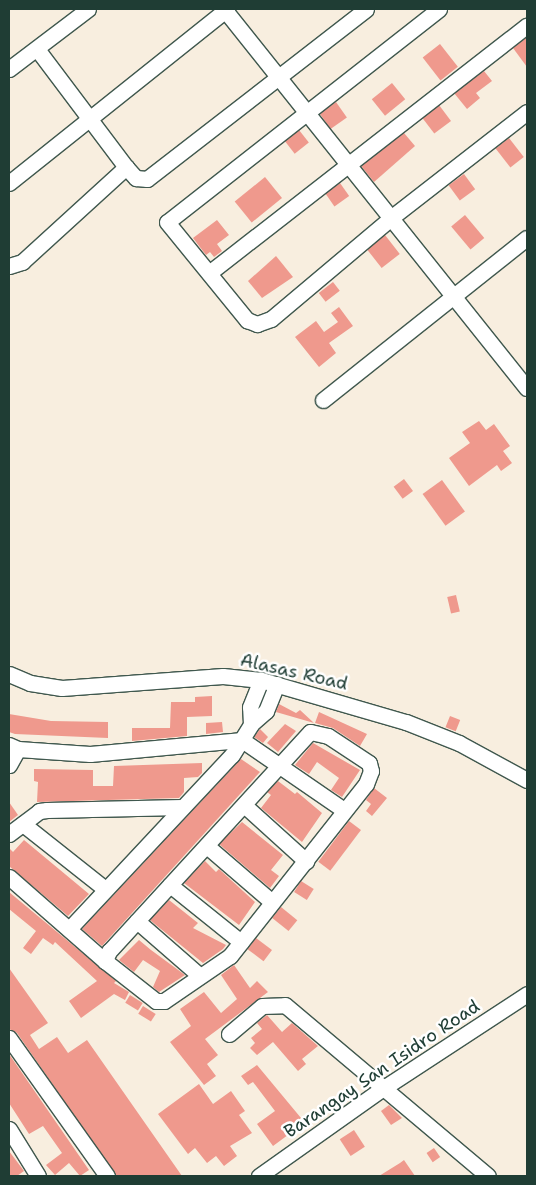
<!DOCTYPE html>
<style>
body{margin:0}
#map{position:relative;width:536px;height:1185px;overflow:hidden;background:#f8eedf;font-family:"Shantell Sans",sans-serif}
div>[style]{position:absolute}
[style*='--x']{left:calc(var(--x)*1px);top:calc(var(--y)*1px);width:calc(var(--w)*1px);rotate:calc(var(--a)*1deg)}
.building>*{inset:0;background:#ef998d;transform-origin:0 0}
.roads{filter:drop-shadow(1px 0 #40584e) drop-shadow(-1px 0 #40584e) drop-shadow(0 1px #40584e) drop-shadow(0 -1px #40584e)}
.minor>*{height:15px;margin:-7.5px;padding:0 7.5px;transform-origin:7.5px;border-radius:7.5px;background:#fff}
span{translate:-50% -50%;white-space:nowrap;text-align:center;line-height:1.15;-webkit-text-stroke:5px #fff;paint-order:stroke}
.street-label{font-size:18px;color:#1f3d34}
.frame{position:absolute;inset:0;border:10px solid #1f3d34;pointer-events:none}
</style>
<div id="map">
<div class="building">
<i style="clip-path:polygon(527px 37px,527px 67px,513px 48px)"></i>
<i style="left:440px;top:44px;width:29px;height:22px;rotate:52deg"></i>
<i style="clip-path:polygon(484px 71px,492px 81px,476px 93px,480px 98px,467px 109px,454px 93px)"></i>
<i style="left:392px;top:83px;width:21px;height:26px;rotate:51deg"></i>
<i style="left:336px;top:102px;width:19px;height:20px;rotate:55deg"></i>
<i style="left:439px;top:105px;width:20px;height:21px;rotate:53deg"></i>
<i style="left:299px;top:130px;width:16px;height:18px;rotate:52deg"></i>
<i style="clip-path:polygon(404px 133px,415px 146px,374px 182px,361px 166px)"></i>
<i style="left:509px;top:138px;width:24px;height:17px;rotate:52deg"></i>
<i style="left:464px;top:174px;width:19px;height:19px;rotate:54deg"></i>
<i style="left:265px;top:177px;width:27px;height:39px;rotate:51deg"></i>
<i style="left:340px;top:183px;width:16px;height:18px;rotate:55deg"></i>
<i style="left:465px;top:215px;width:30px;height:18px;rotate:50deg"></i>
<i style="clip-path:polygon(217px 220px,229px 235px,217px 244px,222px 251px,214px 257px,210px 252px,206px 255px,193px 238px)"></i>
<i style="left:385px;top:235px;width:24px;height:23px;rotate:52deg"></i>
<i style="clip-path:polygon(276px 256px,293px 277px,262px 298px,248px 281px)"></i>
<i style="left:333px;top:282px;width:11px;height:18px;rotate:52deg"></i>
<i style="clip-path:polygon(339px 307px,353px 326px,329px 343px,336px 353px,319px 367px,295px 337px,316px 321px,324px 332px,338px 322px,331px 313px)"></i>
<i style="clip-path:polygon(479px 421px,486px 430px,494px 424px,510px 446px,503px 451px,512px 463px,501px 471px,497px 465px,469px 486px,449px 458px,470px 443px,462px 432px)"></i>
<i style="left:404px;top:479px;width:15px;height:13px;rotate:53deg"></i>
<i style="left:442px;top:480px;width:39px;height:24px;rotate:54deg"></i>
<i style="left:456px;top:595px;width:17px;height:9px;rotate:77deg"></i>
<i style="clip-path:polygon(212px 696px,212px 716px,187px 717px,187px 736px,132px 741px,132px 728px,170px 728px,171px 702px,195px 702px,195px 697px)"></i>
<i style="clip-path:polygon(279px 704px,296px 713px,300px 710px,314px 723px,276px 712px)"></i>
<i style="clip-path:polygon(319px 712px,367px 734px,360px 746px,333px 728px,315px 723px)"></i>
<i style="clip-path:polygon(9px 714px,51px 721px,108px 722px,108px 738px,15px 734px,9px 732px)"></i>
<i style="left:450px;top:716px;width:11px;height:12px;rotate:22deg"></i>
<i style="clip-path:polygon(222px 722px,223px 732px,206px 734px,206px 723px)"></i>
<i style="clip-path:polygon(285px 724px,296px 731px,278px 752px,267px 743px)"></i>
<i style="clip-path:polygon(260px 729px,268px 737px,263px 743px,254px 737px)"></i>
<i style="clip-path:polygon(313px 743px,360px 770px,342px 797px,331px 790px,339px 778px,317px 762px,309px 774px,295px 765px)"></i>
<i style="clip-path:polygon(241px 759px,260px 772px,102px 946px,82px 929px)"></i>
<i style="clip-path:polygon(202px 763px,202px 773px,198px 777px,184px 778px,184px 792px,179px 798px,37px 802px,38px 782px,34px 781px,34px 769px,93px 770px,93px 786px,113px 786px,114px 766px)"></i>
<i style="clip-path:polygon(278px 781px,295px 794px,297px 792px,322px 813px,302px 842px,261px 808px,271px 795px,267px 792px)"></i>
<i style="clip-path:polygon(374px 788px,387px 798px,372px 816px,366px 811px,371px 804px,366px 800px)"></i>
<i style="clip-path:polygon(9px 802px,18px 815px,9px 822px)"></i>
<i style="left:349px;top:821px;width:15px;height:51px;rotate:37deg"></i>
<i style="clip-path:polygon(242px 822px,283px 855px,271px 870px,279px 876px,270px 888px,219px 844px)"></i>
<i style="clip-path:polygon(24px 840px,89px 894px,68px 916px,9px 866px,9px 848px,13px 852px)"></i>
<i style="clip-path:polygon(205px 861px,216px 872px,219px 869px,255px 902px,239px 925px,184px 883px)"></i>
<i style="left:301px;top:881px;width:15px;height:13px;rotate:32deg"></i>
<i style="clip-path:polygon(9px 892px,116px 981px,114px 983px,129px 992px,125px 1000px,114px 994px,81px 1018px,69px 1001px,97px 981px,55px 942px,53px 945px,43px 938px,31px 954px,23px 948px,36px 931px,9px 909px)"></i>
<i style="clip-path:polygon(169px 900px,198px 923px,193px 928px,226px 945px,223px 949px,203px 963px,156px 925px,150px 920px)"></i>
<i style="left:281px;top:907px;width:21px;height:14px;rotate:39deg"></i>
<i style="left:256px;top:938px;width:20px;height:14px;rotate:37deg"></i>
<i style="clip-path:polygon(139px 940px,151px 950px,185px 975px,159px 992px,153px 987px,160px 971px,143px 960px,134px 972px,119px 960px)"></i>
<i style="clip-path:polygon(234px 965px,250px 988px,257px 981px,268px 992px,205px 1039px,218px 1055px,207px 1064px,216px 1076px,204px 1085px,170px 1042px,191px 1026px,180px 1009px,204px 992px,221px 1013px,237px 999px,221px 975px)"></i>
<i style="clip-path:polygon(9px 968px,48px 1023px,30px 1035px,39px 1049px,57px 1037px,68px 1053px,87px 1040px,182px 1176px,116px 1176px,17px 1033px,9px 1029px)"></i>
<i style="left:130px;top:995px;width:15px;height:9px;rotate:32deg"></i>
<i style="left:143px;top:1006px;width:15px;height:9px;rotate:32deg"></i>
<i style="clip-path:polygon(267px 1015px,282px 1032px,292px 1023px,318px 1046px,302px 1059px,306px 1064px,298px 1071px,273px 1042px,257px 1055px,250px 1048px,255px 1043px,251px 1038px,262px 1029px,257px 1023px)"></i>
<i style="clip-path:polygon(9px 1054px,89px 1170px,80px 1176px,69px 1163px,55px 1175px,46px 1165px,62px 1153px,43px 1126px,29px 1134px,9px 1103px)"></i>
<i style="clip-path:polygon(257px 1065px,301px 1118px,288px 1128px,292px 1132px,273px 1146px,257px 1124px,275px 1111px,253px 1082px,248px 1085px,241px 1076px)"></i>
<i style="clip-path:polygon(199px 1084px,213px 1104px,231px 1091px,245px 1111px,239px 1115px,252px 1133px,230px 1146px,237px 1156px,224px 1166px,216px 1156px,207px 1163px,195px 1148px,188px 1154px,158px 1114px)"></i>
<i style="clip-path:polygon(389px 1105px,402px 1118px,391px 1125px,381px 1111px)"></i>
<i style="left:354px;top:1130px;width:20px;height:17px;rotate:57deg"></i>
<i style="left:434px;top:1148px;width:11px;height:9px;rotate:56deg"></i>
<i style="clip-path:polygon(9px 1151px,24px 1171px,17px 1176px,9px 1176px)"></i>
<i style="clip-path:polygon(404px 1160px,415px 1176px,379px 1176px,400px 1163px)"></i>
</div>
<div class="roads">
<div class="minor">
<i style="--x:224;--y:9;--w:485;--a:51.4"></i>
<i style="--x:439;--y:9;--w:345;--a:141.9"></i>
<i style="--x:167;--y:222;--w:127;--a:50.8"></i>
<i style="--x:247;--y:320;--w:11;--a:22"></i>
<i style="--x:257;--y:324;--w:15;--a:-20"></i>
<i style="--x:271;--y:319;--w:158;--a:-40.1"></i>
<i style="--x:392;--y:217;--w:171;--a:-37.9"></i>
<i style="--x:37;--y:49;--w:148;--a:53"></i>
<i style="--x:126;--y:167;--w:15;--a:48"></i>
<i style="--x:136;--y:178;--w:11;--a:5"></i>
<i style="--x:147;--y:179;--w:277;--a:-37.8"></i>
<i style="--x:9;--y:69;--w:99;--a:-37.2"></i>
<i style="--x:9;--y:183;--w:279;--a:-38.6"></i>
<i style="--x:9;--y:266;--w:14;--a:-17"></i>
<i style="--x:22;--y:262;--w:141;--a:-42.4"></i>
<i style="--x:209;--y:273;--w:403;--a:-37.9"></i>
<i style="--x:323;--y:400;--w:260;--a:-38.5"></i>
<i style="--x:9;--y:674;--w:23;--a:23"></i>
<i style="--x:30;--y:683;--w:32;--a:9"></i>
<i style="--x:62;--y:688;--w:161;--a:-4.3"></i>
<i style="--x:223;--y:676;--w:38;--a:6"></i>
<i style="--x:261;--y:680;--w:151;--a:16.2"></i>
<i style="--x:406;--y:722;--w:57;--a:21.6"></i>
<i style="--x:459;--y:743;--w:77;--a:28.6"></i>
<i style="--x:251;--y:724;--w:17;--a:-93"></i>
<i style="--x:250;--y:707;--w:29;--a:-68"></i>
<i style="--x:9;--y:745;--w:10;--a:24"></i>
<i style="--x:18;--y:749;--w:72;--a:4"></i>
<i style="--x:90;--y:754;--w:153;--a:-5.3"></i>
<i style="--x:242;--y:740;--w:124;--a:34.5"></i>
<i style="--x:9;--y:765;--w:18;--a:-61"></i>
<i style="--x:244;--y:805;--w:84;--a:42.1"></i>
<i style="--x:23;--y:824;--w:105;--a:38.4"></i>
<i style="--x:9;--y:834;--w:38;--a:-37"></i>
<i style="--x:39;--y:811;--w:8;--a:-7"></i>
<i style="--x:47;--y:810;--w:135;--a:-1.3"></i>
<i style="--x:208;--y:847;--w:84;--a:40.7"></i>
<i style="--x:9;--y:877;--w:128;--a:41.2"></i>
<i style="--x:105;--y:961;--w:65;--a:38.1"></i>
<i style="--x:156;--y:1001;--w:8;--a:0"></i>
<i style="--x:164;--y:1001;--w:80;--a:-34.3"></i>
<i style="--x:230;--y:956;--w:219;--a:-51.7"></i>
<i style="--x:366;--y:784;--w:14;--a:-69"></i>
<i style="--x:371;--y:771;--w:8;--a:-104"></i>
<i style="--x:369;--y:763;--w:49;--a:-146.6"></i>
<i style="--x:328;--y:736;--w:18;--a:-167"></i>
<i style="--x:310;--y:732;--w:297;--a:132.5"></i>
<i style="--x:109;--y:951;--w:11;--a:112"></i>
<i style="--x:170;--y:885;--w:91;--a:38.8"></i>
<i style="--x:137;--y:921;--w:82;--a:41.1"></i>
<i style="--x:69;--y:929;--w:238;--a:-46.9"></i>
<i style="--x:232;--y:755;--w:36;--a:-58"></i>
<i style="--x:251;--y:724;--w:20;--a:-41"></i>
<i style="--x:266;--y:711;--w:29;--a:-68"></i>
<i style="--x:229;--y:1034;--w:43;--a:-40.3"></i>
<i style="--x:262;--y:1006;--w:23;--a:-2"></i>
<i style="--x:285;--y:1005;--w:265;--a:40.1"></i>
<i style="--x:9;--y:1038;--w:169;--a:54.6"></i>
<i style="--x:9;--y:1129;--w:55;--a:58.3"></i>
<i style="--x:259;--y:1176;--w:151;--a:-35.3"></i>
<i style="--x:382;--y:1089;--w:173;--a:-33.2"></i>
</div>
</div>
<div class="street-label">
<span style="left:294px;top:672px;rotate:13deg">Alasas Road</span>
<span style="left:382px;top:1069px;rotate:-34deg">Barangay San Isidro Road</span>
</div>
<div class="frame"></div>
</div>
